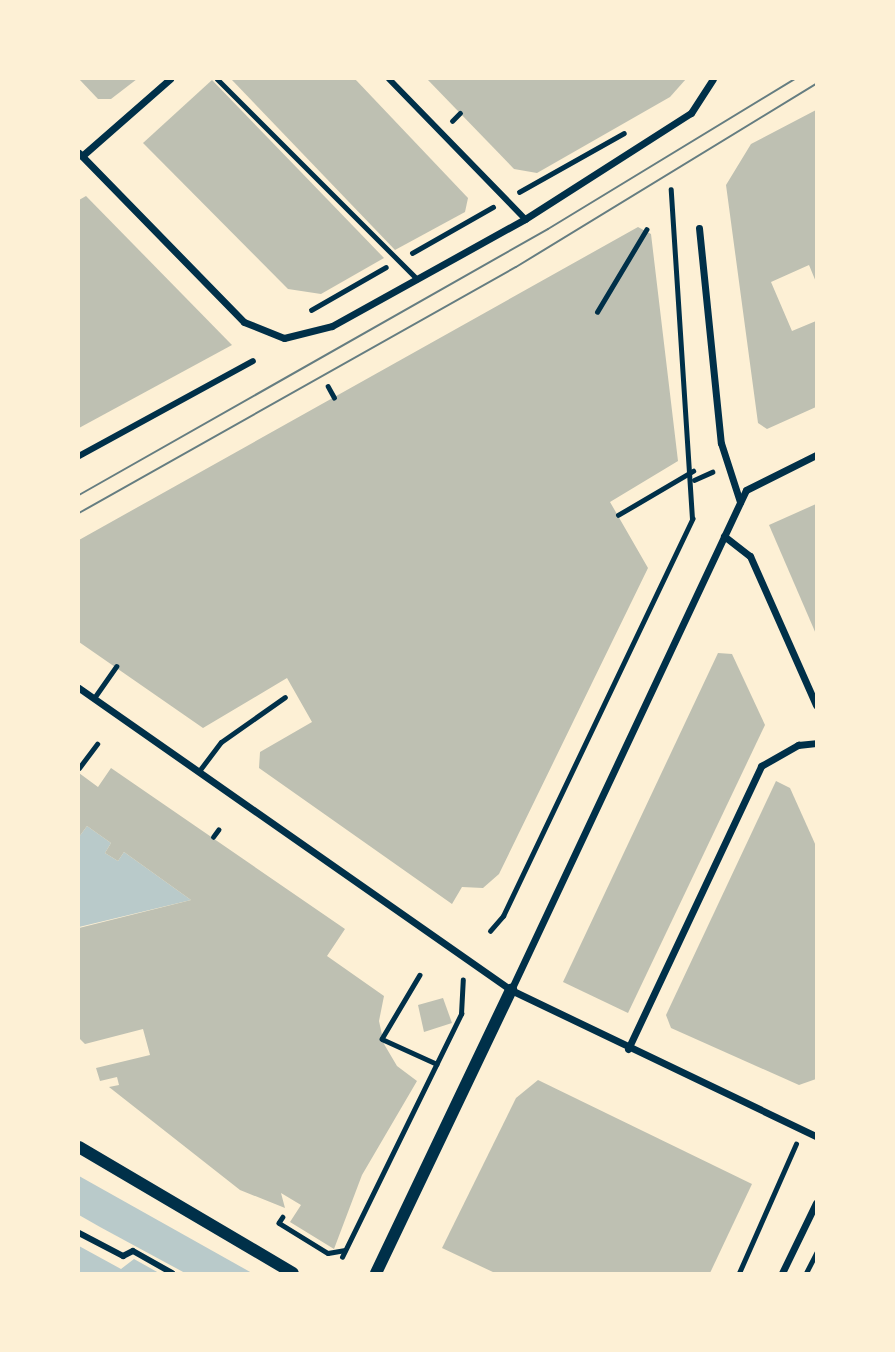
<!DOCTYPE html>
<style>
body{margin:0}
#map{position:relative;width:895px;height:1352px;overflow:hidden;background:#fdf0d5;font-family:"Zilla Slab",serif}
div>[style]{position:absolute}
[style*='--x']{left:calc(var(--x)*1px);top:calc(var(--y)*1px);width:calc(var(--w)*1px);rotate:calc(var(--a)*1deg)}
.green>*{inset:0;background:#b9caca}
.building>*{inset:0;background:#bec0b2}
.path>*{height:4.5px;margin:-2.25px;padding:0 2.25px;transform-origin:2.25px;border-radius:2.25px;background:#003049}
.service>*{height:5px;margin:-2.5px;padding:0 2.5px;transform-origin:2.5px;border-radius:2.5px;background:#003049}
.pedestrian>*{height:6px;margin:-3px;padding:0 3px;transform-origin:3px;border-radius:3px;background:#003049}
.minor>*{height:7px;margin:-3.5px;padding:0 3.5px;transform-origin:3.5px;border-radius:3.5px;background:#003049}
.tertiary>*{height:12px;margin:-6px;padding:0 6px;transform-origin:6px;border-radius:6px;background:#003049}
.tram>*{height:2px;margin:-1px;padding:0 1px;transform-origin:1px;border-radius:1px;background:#657d81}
span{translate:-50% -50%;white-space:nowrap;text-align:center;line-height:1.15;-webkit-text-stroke:7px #fdf0d5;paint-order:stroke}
.frame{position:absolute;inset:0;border:80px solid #fdf0d5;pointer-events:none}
</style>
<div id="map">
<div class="green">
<i style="clip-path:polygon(87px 826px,111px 843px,105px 853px,118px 861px,124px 852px,191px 900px,79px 927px,79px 837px)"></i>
<i style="clip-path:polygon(79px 1176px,252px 1273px,185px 1273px,100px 1227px,79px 1215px)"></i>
<i style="clip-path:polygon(79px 1246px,121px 1269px,134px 1259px,159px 1273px,79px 1273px)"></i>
</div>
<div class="building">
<i style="clip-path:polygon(79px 79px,137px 79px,111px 99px,98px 99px)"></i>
<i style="clip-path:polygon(231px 79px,355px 79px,468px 198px,465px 212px,395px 250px)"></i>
<i style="clip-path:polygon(427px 79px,686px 79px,670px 97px,537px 173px,514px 169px)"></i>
<i style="clip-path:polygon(212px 80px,299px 170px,384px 258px,321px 294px,288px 289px,143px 143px)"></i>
<i style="clip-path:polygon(816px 110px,816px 282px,809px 265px,771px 282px,792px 331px,816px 321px,816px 407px,767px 429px,758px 423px,726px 185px,751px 144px)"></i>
<i style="clip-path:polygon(86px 196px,232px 345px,79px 428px,79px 200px)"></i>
<i style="clip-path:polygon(638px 227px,651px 234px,678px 461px,610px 502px,648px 568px,499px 874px,483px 888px,462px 887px,452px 904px,259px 768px,260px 752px,312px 722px,287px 678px,203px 728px,79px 642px,79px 540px)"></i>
<i style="clip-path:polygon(816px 504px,816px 634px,769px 525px)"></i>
<i style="clip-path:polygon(718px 653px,732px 654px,765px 725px,628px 1013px,563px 982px)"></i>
<i style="clip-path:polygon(111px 768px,345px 929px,327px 956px,384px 996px,379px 1021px,384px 1044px,397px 1066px,417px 1081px,362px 1175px,334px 1249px,290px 1222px,301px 1205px,281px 1193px,285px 1208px,240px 1190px,109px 1087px,119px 1085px,117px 1077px,100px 1081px,96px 1068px,150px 1055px,143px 1029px,85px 1044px,79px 1038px,79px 928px,191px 900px,124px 852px,118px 861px,105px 853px,111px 843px,87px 826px,79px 837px,79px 773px,98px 787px)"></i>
<i style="clip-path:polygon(776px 781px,790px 788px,816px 846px,816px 1079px,799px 1085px,671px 1028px,666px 1015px)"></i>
<i style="clip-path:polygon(443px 998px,452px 1023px,424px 1032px,418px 1005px)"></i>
<i style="clip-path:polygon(538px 1080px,752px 1184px,710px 1273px,495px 1273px,442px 1248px,516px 1098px)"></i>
</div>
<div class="path">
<i style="--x:452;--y:121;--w:11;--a:-45"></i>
<i style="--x:519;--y:192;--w:120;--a:-29.3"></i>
<i style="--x:412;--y:253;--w:93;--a:-29.6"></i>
<i style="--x:311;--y:310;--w:86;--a:-29.8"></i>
<i style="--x:597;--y:312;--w:96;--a:-59.1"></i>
<i style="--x:328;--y:386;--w:13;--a:61"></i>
<i style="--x:694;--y:480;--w:20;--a:-24"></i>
<i style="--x:618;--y:515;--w:87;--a:-30.4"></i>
<i style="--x:79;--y:768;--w:30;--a:-53"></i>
<i style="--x:213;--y:837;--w:9;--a:-54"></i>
<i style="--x:490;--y:931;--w:20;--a:-49"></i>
<i style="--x:503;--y:916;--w:440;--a:-64.5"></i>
<i style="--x:692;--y:519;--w:330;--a:-93.7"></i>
<i style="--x:420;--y:975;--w:74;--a:120.7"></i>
<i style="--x:382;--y:1039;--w:60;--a:24.4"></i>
<i style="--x:283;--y:1217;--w:7;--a:124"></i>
<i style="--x:279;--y:1223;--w:57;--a:31.5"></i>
<i style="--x:328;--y:1253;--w:17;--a:-10"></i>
<i style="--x:342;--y:1257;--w:271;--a:-63.9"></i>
<i style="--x:461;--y:1014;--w:34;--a:-87"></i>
<i style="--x:739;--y:1273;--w:141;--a:-66.2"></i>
<i style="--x:806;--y:1273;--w:22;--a:-63"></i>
</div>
<div class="service">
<i style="--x:217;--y:79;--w:283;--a:45"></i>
<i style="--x:94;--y:698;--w:39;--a:-55"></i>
<i style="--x:199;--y:771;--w:36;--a:-53"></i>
<i style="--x:221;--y:742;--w:78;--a:-35.1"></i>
</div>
<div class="pedestrian">
<i style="--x:389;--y:79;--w:195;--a:45.8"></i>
<i style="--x:79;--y:456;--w:198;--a:-28.6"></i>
<i style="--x:79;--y:1233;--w:50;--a:27.6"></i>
<i style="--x:123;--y:1256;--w:11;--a:-27"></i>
<i style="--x:133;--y:1251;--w:45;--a:29.4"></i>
</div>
<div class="minor">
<i style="--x:79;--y:153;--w:236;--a:45.7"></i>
<i style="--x:244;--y:322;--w:43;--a:21.8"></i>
<i style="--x:284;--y:338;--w:49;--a:-14"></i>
<i style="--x:332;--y:326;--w:221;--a:-29"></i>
<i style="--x:525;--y:219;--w:197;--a:-32.6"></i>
<i style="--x:691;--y:113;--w:40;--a:-57.1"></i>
<i style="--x:82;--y:156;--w:117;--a:-41.2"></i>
<i style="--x:699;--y:228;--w:216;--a:84.2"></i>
<i style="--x:721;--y:443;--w:62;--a:72.1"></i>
<i style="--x:724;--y:536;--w:33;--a:38"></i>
<i style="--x:750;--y:556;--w:163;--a:66.1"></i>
<i style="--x:79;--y:688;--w:527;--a:34.96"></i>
<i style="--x:511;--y:990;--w:338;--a:25.6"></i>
<i style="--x:511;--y:990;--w:552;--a:-64.83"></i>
<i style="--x:746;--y:490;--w:78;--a:-26.6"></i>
<i style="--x:628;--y:1049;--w:313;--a:-64.8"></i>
<i style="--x:761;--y:766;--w:43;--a:-29.6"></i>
<i style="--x:798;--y:745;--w:18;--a:-6"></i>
<i style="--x:782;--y:1273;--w:78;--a:-64.1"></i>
</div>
<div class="tertiary">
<i style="--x:79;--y:1147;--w:248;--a:30.5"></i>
<i style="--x:376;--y:1273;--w:314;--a:-64.5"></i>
</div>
<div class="tram">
<i style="--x:79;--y:495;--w:539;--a:-29.56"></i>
<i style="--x:548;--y:229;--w:289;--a:-31.3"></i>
<i style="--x:79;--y:513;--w:501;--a:-29.38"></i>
<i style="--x:516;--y:267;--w:351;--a:-31.4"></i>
</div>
<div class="frame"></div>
</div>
